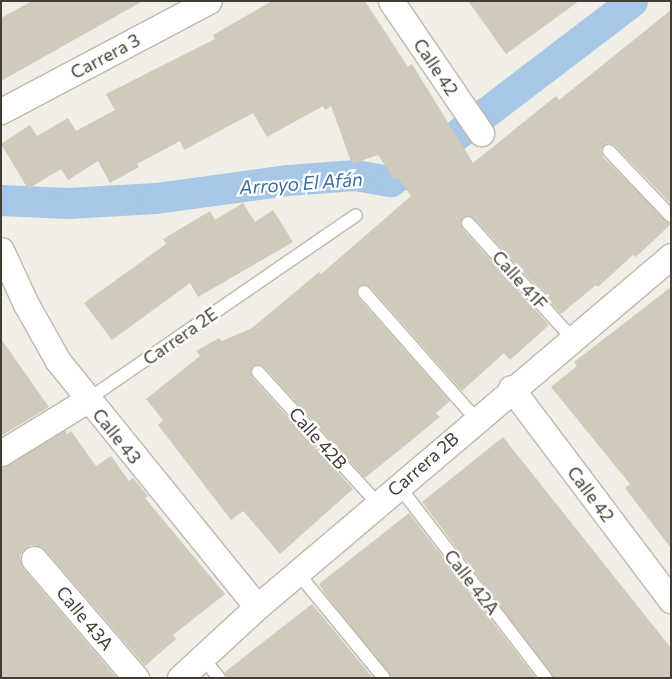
<!DOCTYPE html>
<meta charset="utf-8">
<style>
body{margin:0}
#map{position:relative;width:672px;height:679px;overflow:hidden;background:#f0eee5;font-family:Commissioner,sans-serif}
div>[style]{position:absolute}
[style*='--x']{left:calc(var(--x)*1px);top:calc(var(--y)*1px);width:calc(var(--w)*1px);rotate:calc(var(--a)*1deg)}
.canal>*{height:31px;margin:-15.5px;padding:0 15.5px;transform-origin:15.5px;border-radius:15.5px;background:#a7c7e7}
.building>*{inset:0;background:#d0cabc}
.roads{filter:drop-shadow(1px 0 #bdb9ac) drop-shadow(-1px 0 #bdb9ac) drop-shadow(0 1px #bdb9ac) drop-shadow(0 -1px #bdb9ac)}
.lane>*{height:12px;margin:-6px;padding:0 6px;transform-origin:6px;border-radius:6px;background:#fff}
.street>*{height:25px;margin:-12.5px;padding:0 12.5px;transform-origin:12.5px;border-radius:12.5px;background:#fff}
span{translate:-50% -50%;white-space:nowrap;text-align:center;line-height:1.15;-webkit-text-stroke:4.5px #fff;paint-order:stroke}
.street-label{font-size:18px;color:#423e35}
.water-label{font-size:19px;color:#3b6da1;font-style:italic}
.frame{position:absolute;inset:0;border:2px solid #423e35;pointer-events:none}
</style>
<div id="map">
<div class="canal">
<i style="--x:1;--y:200;--w:67;--a:2.6"></i>
<i style="--x:68;--y:203;--w:88;--a:-3.3"></i>
<i style="--x:156;--y:198;--w:133;--a:-7.8"></i>
<i style="--x:288;--y:180;--w:67;--a:-4.3"></i>
<i style="--x:355;--y:175;--w:36;--a:10"></i>
<i style="--x:390;--y:181;--w:53;--a:-33.4"></i>
<i style="--x:434;--y:152;--w:249;--a:-37.3"></i>
</div>
<div class="building">
<i style="clip-path:polygon(32px 1px,143px 1px,1px 81px,1px 18px)"></i>
<i style="clip-path:polygon(272px 1px,365px 1px,408px 67px,412px 64px,473px 163px,556px 96px,559px 100px,671px 10px,671px 204px,614px 145px,607px 143px,601px 149px,603px 157px,671px 224px,636px 257px,633px 255px,598px 287px,596px 285px,561px 314px,474px 218px,463px 217px,462px 228px,549px 325px,510px 360px,504px 353px,462px 391px,370px 287px,359px 286px,358px 297px,450px 401px,436px 413px,440px 417px,365px 478px,264px 367px,252px 366px,252px 377px,353px 489px,280px 554px,243px 511px,231px 520px,158px 425px,163px 420px,146px 399px,200px 356px,196px 351px,219px 338px,222px 341px,252px 328px,319px 272px,321px 274px,411px 196px,397px 177px,394px 179px,378px 155px,352px 164px,331px 106px,325px 110px,323px 106px,267px 137px,253px 113px,184px 150px,180px 141px,137px 164px,139px 167px,110px 183px,98px 161px,68px 180px,61px 169px,28px 189px,1px 144px,30px 125px,37px 136px,68px 118px,76px 131px,115px 110px,106px 94px,215px 39px,213px 35px)"></i>
<i style="clip-path:polygon(468px 1px,579px 1px,506px 54px)"></i>
<i style="clip-path:polygon(243px 203px,255px 222px,273px 210px,293px 242px,198px 297px,190px 283px,112px 340px,84px 303px,166px 244px,163px 239px,210px 211px,215px 220px)"></i>
<i style="clip-path:polygon(671px 287px,671px 548px,625px 488px,630px 484px,551px 387px,577px 366px,574px 362px)"></i>
<i style="clip-path:polygon(1px 339px,49px 407px,1px 436px)"></i>
<i style="clip-path:polygon(65px 430px,67px 434px,71px 431px,96px 466px,111px 456px,129px 481px,133px 478px,148px 496px,145px 498px,225px 594px,173px 635px,176px 639px,145px 666px,45px 550px,31px 545px,20px 555px,23px 568px,117px 678px,1px 678px,1px 467px)"></i>
<i style="clip-path:polygon(503px 437px,671px 648px,671px 678px,554px 678px,422px 502px)"></i>
<i style="clip-path:polygon(409px 513px,536px 678px,392px 678px,325px 594px,319px 584px)"></i>
<i style="clip-path:polygon(312px 604px,373px 678px,227px 678px,225px 672px)"></i>
</div>
<div class="roads">
<div class="lane">
<i style="--x:609;--y:151;--w:90;--a:46.4"></i>
<i style="--x:468;--y:223;--w:155;--a:47.9"></i>
<i style="--x:364;--y:292;--w:169;--a:48.6"></i>
<i style="--x:258;--y:372;--w:177;--a:47.7"></i>
<i style="--x:87;--y:400;--w:326;--a:-34.5"></i>
<i style="--x:398;--y:485;--w:243;--a:52.5"></i>
<i style="--x:297;--y:572;--w:137;--a:50.6"></i>
<i style="--x:202;--y:657;--w:27;--a:51"></i>
</div>
<div class="street">
<i style="--x:391;--y:1;--w:160;--a:55.7"></i>
<i style="--x:1;--y:111;--w:235;--a:-27.9"></i>
<i style="--x:1;--y:250;--w:60;--a:65.2"></i>
<i style="--x:26;--y:304;--w:65;--a:60.7"></i>
<i style="--x:58;--y:361;--w:316;--a:51"></i>
<i style="--x:511;--y:388;--w:266;--a:53"></i>
<i style="--x:1;--y:453;--w:101;--a:-31.6"></i>
<i style="--x:34;--y:559;--w:157;--a:49.4"></i>
<i style="--x:180;--y:678;--w:105;--a:-42.7"></i>
<i style="--x:257;--y:607;--w:543;--a:-40.29"></i>
</div>
</div>
<div class="street-label">
<span style="left:105px;top:56px;rotate:-28deg">Carrera 3</span>
<span style="left:436px;top:67px;rotate:56deg">Calle 42</span>
<span style="left:520px;top:280px;rotate:48deg">Calle 41F</span>
<span style="left:180px;top:336px;rotate:-35deg">Carrera 2E</span>
<span style="left:117px;top:436px;rotate:51deg">Calle 43</span>
<span style="left:318px;top:438px;rotate:48deg">Calle 42B</span>
<span style="left:423px;top:464px;rotate:-41deg">Carrera 2B</span>
<span style="left:591px;top:494px;rotate:53deg">Calle 42</span>
<span style="left:472px;top:582px;rotate:52deg">Calle 42A</span>
<span style="left:85px;top:618px;rotate:50deg">Calle 43A</span>
</div>
<div class="water-label">
<span style="left:301px;top:183px;rotate:-4deg">Arroyo El Afán</span>
</div>
<div class="frame"></div>
</div>
